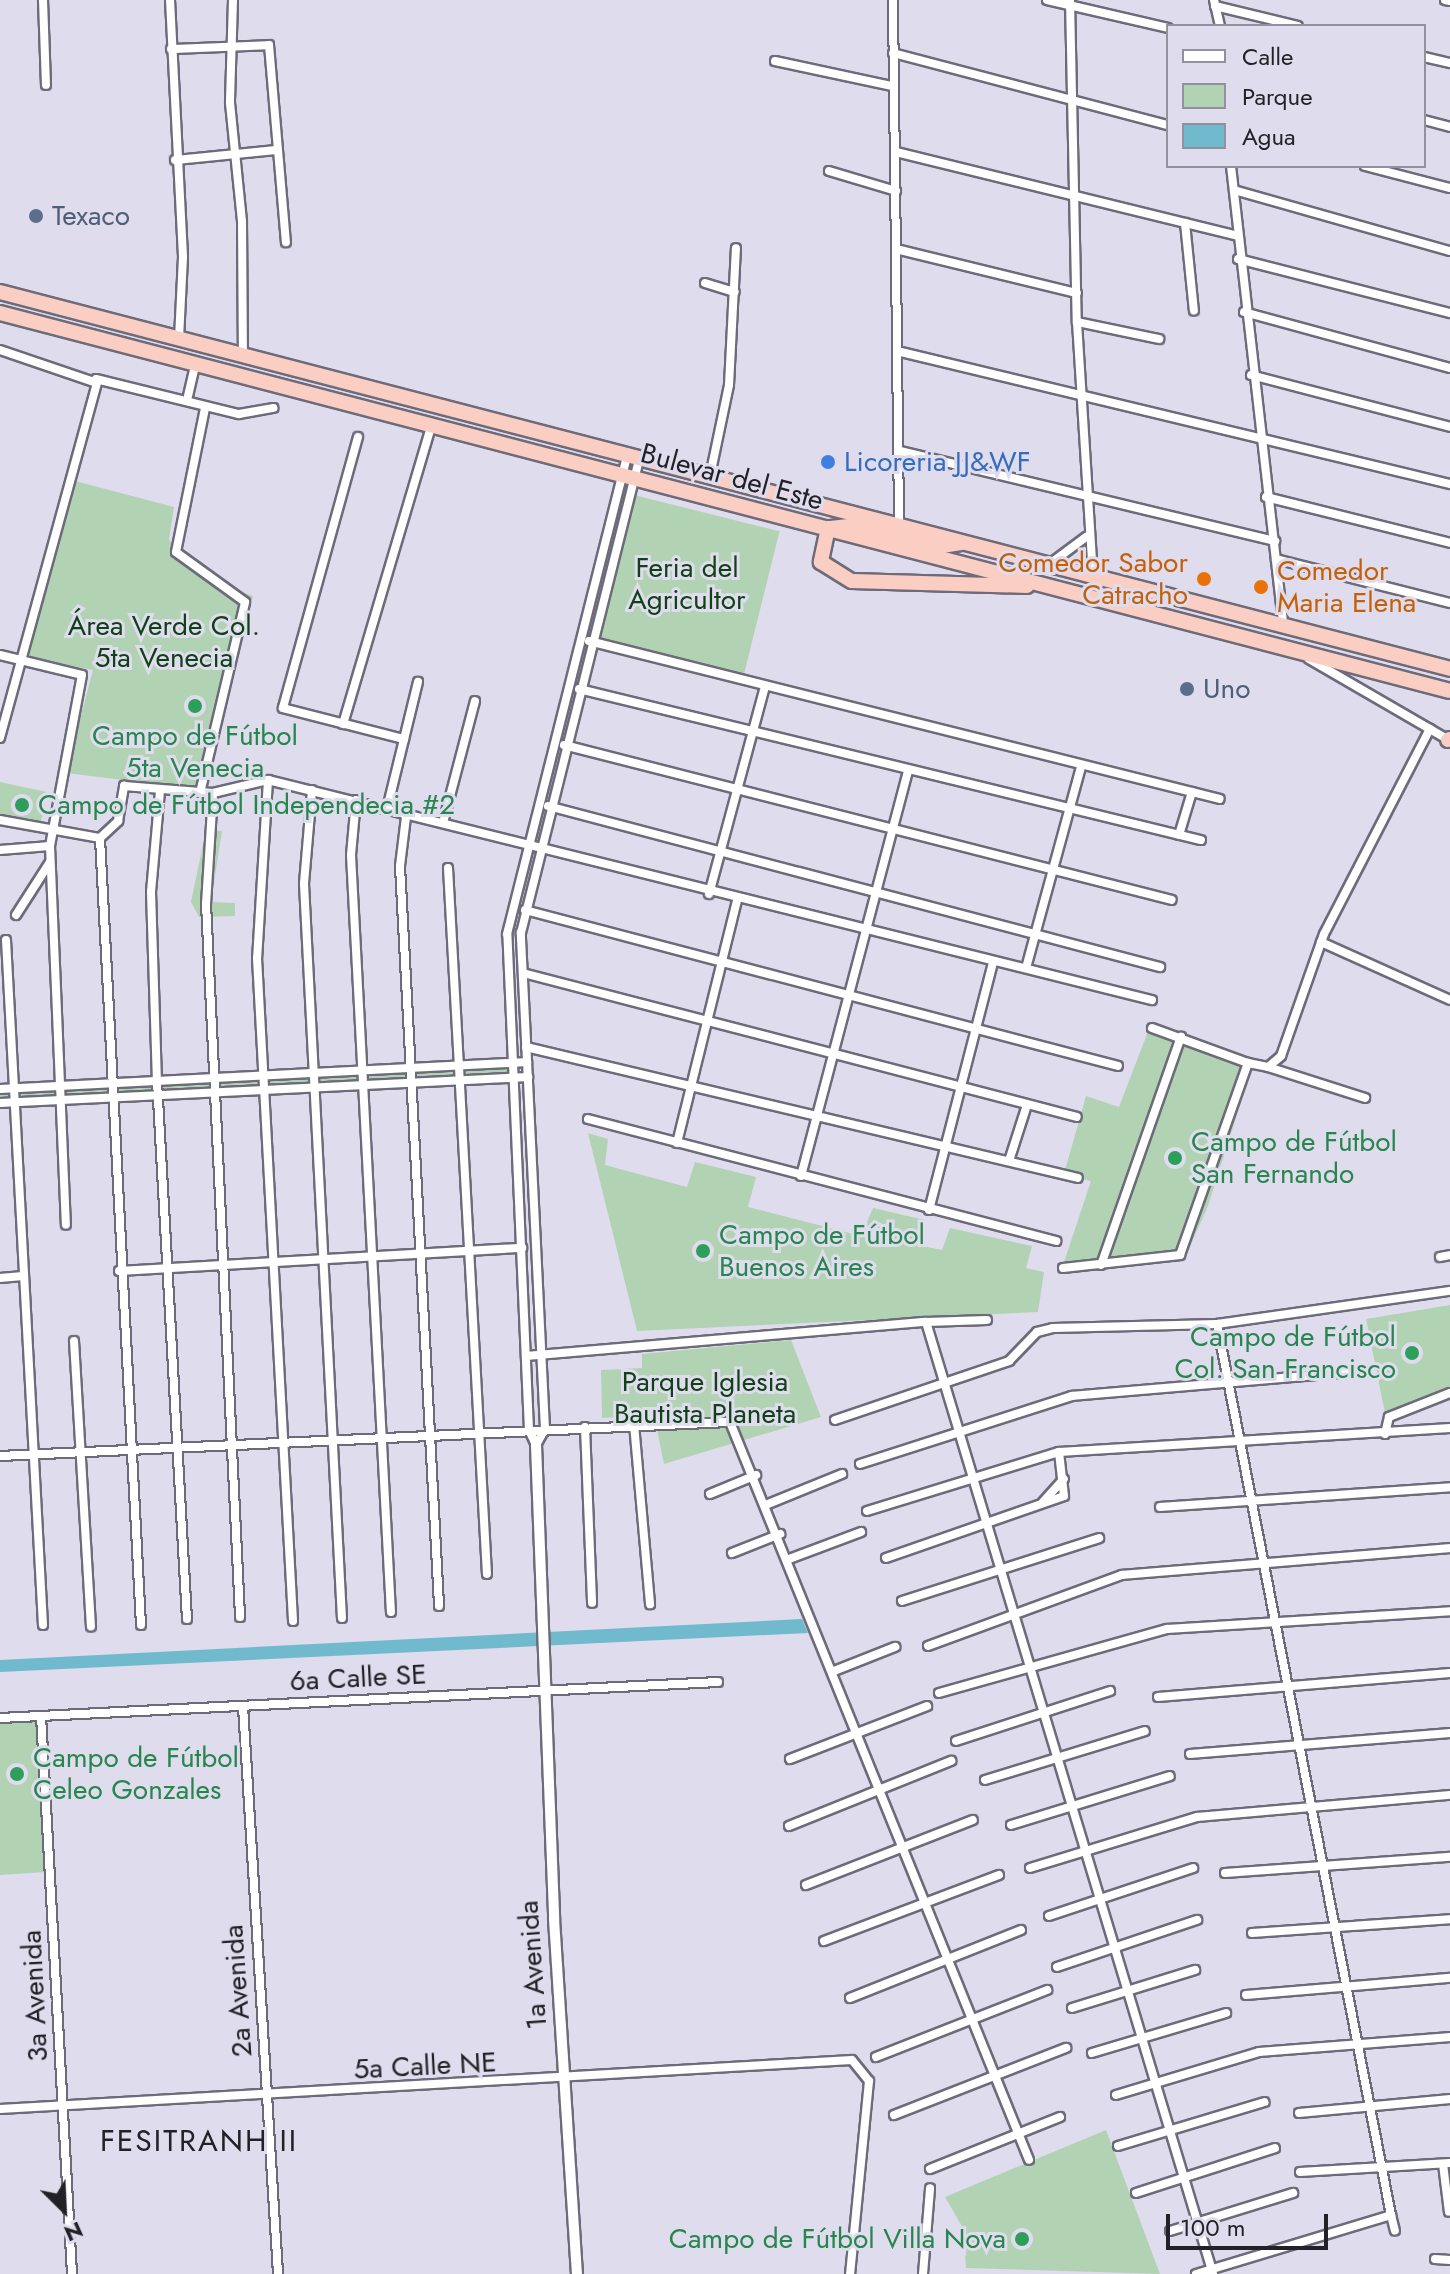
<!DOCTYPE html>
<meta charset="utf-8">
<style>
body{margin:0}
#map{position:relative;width:1450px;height:2274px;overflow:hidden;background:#dfdced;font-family:Jost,sans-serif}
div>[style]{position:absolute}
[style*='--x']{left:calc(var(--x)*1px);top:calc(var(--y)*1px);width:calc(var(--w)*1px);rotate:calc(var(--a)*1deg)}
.green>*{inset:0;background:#b2d3b3;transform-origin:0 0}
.water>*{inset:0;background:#71b9cd}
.roads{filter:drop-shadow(2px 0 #6d6b7a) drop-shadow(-2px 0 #6d6b7a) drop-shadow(0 2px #6d6b7a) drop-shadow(0 -2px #6d6b7a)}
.minor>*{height:8px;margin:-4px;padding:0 4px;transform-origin:4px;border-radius:4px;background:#fff}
.tertiary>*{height:10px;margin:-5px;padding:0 5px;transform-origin:5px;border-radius:5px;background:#fff}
.trunk>*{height:14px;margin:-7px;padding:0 7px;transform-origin:7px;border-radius:7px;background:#facec2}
.dots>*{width:22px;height:22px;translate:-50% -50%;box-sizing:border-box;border:4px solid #dfdced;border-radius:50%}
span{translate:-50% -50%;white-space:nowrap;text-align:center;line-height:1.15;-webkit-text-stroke:6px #dfdced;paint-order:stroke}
.service-label{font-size:28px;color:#4e5e75}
.left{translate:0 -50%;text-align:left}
.shop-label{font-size:28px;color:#366cbe}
.street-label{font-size:28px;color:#212127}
.food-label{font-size:28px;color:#c56008}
.right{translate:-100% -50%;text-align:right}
.park-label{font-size:28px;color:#114117}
.leisure-label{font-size:28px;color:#27864d}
.neighbourhood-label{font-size:30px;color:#212127;letter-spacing:2px}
.legend{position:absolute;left:1166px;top:24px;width:260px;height:144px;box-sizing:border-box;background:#dfdced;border:2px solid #93919e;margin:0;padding:10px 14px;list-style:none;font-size:24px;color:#212127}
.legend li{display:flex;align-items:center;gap:16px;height:40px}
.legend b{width:40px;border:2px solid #93919e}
.north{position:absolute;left:24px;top:2170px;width:80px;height:80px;-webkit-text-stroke:6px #dfdced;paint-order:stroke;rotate:156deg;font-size:22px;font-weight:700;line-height:32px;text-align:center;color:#212127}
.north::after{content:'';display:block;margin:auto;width:28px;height:36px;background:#212127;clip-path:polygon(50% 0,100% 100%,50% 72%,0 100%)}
.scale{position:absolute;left:1166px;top:2214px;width:162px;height:36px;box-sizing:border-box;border:4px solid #212127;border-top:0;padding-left:10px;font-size:24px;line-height:28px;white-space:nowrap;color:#212127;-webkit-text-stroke:6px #dfdced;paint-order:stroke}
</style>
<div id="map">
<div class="green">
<i style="clip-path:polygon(75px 481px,174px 507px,169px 539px,177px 555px,205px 579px,253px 596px,205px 790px,66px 773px,93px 670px,25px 657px)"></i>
<i style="left:634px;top:495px;width:150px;height:148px;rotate:14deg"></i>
<i style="clip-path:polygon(0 782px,47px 792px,40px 827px,0 817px)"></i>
<i style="clip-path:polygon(206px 830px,222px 831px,211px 902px,235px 903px,235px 916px,199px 917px,191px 902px)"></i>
<i style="clip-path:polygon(1152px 1021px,1254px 1061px,1208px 1206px,1183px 1262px,1063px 1265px,1091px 1181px,1064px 1174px,1086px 1096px,1119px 1107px)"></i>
<i style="clip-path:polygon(511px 1065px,512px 1076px,0 1103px,0 1090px)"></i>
<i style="clip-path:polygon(588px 1133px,608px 1139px,605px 1165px,687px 1187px,695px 1162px,756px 1177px,748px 1207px,861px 1236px,873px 1208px,925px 1220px,918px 1245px,942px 1250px,950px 1228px,1032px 1246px,1026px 1268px,1044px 1272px,1038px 1312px,637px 1331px)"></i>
<i style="clip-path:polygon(1450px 1305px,1450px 1386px,1385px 1413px,1366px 1319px)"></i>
<i style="clip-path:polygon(791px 1340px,821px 1417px,664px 1464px,654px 1415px,602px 1418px,601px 1370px,642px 1368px,642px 1354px)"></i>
<i style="clip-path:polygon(38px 1716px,45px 1872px,0 1875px,0 1718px)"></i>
<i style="clip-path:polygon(1106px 2130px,1160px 2274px,966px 2268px,963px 2228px,945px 2197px)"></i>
</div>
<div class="water">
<i style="clip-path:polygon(802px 1619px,808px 1633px,0 1672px,0 1660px)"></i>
</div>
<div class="roads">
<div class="minor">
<i style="--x:43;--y:0;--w:85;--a:88"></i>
<i style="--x:170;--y:0;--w:257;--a:87.1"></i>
<i style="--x:183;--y:257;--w:81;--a:92.8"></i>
<i style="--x:233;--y:0;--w:103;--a:91.7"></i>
<i style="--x:230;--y:103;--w:120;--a:84.2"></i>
<i style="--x:242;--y:222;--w:133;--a:89.6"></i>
<i style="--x:893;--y:0;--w:523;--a:89.34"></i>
<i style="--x:1047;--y:0;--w:124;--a:13"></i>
<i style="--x:1070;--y:0;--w:322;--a:88.8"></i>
<i style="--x:1077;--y:322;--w:253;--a:86.4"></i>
<i style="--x:1214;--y:0;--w:27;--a:77"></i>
<i style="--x:1445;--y:0;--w:5;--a:11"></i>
<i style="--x:1215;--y:6;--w:85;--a:13.5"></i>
<i style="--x:171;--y:49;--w:98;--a:-2.3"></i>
<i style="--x:269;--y:45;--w:198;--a:85.1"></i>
<i style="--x:893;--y:53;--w:284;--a:14.7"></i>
<i style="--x:1424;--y:57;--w:27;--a:13"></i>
<i style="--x:775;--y:61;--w:120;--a:12.1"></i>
<i style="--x:1424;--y:120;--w:27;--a:15"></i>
<i style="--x:896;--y:152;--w:351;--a:13.8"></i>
<i style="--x:175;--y:160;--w:100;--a:-5.7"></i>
<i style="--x:1231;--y:166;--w:462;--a:83.5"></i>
<i style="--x:1365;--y:166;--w:88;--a:14.5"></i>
<i style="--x:829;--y:171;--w:70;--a:16.6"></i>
<i style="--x:1234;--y:190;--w:224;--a:15.8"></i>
<i style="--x:1185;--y:223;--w:88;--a:84.2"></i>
<i style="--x:900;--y:250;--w:182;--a:13.7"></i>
<i style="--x:1238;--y:259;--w:219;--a:14.3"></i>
<i style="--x:705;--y:283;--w:31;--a:17"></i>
<i style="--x:1244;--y:312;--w:213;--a:15.2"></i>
<i style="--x:1077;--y:322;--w:84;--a:11.7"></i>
<i style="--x:0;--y:350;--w:102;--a:18.8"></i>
<i style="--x:97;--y:383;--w:368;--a:105.3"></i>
<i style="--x:901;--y:352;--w:565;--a:13.52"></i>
<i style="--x:1251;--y:375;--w:206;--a:14.6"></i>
<i style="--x:96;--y:379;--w:147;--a:13.8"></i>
<i style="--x:239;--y:414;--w:35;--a:-10"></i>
<i style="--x:188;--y:396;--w:32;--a:-77"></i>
<i style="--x:358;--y:437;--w:281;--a:105.5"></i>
<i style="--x:283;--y:708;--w:125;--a:14.4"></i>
<i style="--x:900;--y:451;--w:386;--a:13.5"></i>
<i style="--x:710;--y:476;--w:93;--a:-78.2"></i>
<i style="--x:729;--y:385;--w:137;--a:-87.1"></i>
<i style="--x:1266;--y:497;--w:190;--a:14"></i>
<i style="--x:1276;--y:559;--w:179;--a:14.2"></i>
<i style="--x:1051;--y:563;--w:44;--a:-36.6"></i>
<i style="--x:589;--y:641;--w:650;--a:14.06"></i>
<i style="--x:0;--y:655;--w:84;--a:13.7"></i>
<i style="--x:82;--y:675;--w:174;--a:100.6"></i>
<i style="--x:50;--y:846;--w:379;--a:87.6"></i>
<i style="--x:1309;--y:659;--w:162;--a:30.1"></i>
<i style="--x:579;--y:689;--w:640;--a:13.65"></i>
<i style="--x:343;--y:724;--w:310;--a:-73.5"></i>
<i style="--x:564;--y:745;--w:627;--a:14.3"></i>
<i style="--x:268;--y:780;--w:178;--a:93.5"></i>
<i style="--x:257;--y:958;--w:664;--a:86.89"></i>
<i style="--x:312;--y:790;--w:94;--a:94.9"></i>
<i style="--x:304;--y:884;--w:735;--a:87.04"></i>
<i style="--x:160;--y:791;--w:101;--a:95.1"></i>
<i style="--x:151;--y:892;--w:189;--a:88.2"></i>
<i style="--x:157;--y:1081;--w:539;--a:86.81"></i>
<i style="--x:200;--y:793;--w:196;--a:-76.7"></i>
<i style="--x:245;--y:602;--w:85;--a:-144.1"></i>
<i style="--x:176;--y:552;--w:147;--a:-78.6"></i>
<i style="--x:213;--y:793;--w:110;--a:93.6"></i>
<i style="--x:206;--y:903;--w:715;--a:87.27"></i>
<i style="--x:356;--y:800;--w:55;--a:95.2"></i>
<i style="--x:351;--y:855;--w:758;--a:86.98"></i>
<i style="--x:548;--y:806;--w:633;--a:14.74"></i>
<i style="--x:387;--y:809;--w:131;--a:-76.3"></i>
<i style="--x:406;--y:817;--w:49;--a:97"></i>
<i style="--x:400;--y:866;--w:741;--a:86.98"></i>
<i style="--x:0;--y:820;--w:102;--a:10.2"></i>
<i style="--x:100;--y:838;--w:25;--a:-43"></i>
<i style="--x:118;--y:821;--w:36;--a:-80"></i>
<i style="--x:124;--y:786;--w:89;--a:4.5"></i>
<i style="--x:213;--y:793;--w:57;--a:-13.3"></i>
<i style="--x:268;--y:780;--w:911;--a:13.98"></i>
<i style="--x:443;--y:823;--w:126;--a:-75.3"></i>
<i style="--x:1179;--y:835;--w:45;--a:-73.2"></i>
<i style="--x:100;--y:838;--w:788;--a:87.02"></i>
<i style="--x:0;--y:850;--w:50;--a:-4.6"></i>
<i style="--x:448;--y:868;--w:707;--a:86.84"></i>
<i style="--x:709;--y:894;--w:214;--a:-74.9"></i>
<i style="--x:525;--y:910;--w:613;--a:14.74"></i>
<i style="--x:16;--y:915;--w:63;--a:-57.3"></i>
<i style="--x:6;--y:940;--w:686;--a:86.91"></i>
<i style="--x:1321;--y:942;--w:141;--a:24.2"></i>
<i style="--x:1026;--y:968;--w:208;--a:-74.7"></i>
<i style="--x:523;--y:973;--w:572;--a:14.57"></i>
<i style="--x:1152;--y:1028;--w:102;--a:20"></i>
<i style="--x:1248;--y:1063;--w:20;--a:11"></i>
<i style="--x:1268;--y:1067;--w:17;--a:-40"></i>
<i style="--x:1281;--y:1056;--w:129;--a:-70.6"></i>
<i style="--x:1324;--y:934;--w:231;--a:-62.7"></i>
<i style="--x:526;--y:1047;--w:567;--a:13.35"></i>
<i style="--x:1268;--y:1067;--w:102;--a:17.7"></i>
<i style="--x:0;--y:1089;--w:528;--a:-2.93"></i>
<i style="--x:0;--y:1103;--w:529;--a:-2.82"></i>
<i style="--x:588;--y:1119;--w:484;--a:14.6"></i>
<i style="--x:677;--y:1143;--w:249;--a:-76.1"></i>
<i style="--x:1009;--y:1161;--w:59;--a:-72.2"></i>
<i style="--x:801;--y:1176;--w:420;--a:-75.2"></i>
<i style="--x:929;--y:1210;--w:256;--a:-75.5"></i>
<i style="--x:1440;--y:1257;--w:10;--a:-11"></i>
<i style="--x:1101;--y:1265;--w:242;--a:-70.7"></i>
<i style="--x:1063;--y:1268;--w:118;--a:-6.3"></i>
<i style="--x:1180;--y:1255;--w:204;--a:-70.5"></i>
<i style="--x:119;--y:1271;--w:404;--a:-3.3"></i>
<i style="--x:0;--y:1278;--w:23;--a:-5"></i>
<i style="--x:926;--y:1322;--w:61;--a:-1.9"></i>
<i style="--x:74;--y:1341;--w:286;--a:86.6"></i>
<i style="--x:526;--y:1356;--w:401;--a:-4.9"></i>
<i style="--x:926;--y:1322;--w:994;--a:73.22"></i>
<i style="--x:835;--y:1420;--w:184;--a:-18.7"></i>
<i style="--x:1009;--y:1361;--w:40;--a:-46"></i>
<i style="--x:1037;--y:1332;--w:16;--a:-14"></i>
<i style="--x:1053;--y:1328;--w:164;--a:-1.4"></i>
<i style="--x:1217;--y:1324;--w:235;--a:-8.1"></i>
<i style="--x:634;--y:1424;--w:181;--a:84.9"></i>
<i style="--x:585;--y:1427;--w:176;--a:87.7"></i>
<i style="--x:1385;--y:1434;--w:17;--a:-77"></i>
<i style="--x:1389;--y:1417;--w:66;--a:-21.5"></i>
<i style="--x:536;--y:1445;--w:17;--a:-115"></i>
<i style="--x:529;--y:1430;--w:496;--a:-92.5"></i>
<i style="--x:507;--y:934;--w:494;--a:-75.9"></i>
<i style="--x:536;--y:1445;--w:18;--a:-61"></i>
<i style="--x:545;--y:1429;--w:497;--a:-92.8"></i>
<i style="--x:521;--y:933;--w:489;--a:-76"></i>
<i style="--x:0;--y:1456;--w:731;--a:-2.67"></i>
<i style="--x:730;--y:1422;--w:796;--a:67.94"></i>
<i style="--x:860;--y:1464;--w:223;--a:-17.8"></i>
<i style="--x:1072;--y:1396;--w:294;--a:-4.9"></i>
<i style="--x:710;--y:1494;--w:50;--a:-22.4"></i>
<i style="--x:1043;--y:1502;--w:31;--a:-48"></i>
<i style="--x:768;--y:1504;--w:80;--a:-22.1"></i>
<i style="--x:1160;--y:1507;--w:291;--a:-3.9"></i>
<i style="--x:867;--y:1511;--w:201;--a:-17.1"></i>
<i style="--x:1059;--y:1452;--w:392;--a:-3.5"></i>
<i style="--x:732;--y:1553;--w:52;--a:-21.6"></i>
<i style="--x:886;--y:1558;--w:188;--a:-19.2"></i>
<i style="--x:1064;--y:1496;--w:44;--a:-96.5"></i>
<i style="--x:789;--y:1559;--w:77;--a:-20.6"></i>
<i style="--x:902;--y:1601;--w:207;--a:-17.7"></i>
<i style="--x:928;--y:1646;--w:207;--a:-20.1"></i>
<i style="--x:1122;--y:1575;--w:329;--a:-4.7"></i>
<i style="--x:834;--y:1671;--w:66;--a:-21.5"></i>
<i style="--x:939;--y:1693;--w:237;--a:-15.7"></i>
<i style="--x:1167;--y:1629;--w:284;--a:-3.6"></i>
<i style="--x:1158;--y:1697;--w:293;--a:-4.7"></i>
<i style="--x:243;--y:1706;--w:569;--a:86.47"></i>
<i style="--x:41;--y:1716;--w:559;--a:86.82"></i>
<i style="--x:0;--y:1718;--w:719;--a:-2.87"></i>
<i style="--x:956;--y:1741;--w:162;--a:-18"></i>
<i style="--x:1190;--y:1754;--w:261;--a:-4.6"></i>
<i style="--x:790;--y:1759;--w:147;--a:-21.1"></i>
<i style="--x:985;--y:1780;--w:167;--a:-17"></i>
<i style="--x:1011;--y:1825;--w:166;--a:-17.1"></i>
<i style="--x:789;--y:1826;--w:175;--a:-21.9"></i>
<i style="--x:1030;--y:1868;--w:175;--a:-17"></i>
<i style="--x:1197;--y:1817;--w:254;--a:-5"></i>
<i style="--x:1225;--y:1873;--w:226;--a:-4.1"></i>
<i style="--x:806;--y:1885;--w:179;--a:-21.3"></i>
<i style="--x:1049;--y:1916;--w:152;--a:-18.4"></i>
<i style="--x:1252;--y:1933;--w:198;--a:-4"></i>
<i style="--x:824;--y:1941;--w:187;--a:-20.7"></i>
<i style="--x:1057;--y:1967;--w:148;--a:-18.6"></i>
<i style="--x:1246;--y:1995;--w:205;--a:-4.8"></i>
<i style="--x:850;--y:1998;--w:184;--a:-21.7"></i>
<i style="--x:1072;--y:2008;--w:129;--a:-17.2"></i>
<i style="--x:1092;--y:2053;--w:140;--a:-16.6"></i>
<i style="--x:876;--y:2057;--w:184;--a:-21.4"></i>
<i style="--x:1116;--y:2095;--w:149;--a:-16.7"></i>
<i style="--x:1259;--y:2052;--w:192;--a:-4.5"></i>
<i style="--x:0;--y:2109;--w:853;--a:-3.29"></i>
<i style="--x:852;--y:2060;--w:27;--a:51"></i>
<i style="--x:869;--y:2081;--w:194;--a:95.6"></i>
<i style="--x:1299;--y:2113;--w:152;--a:-5.3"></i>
<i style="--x:894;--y:2115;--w:185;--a:-21.3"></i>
<i style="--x:1118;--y:2146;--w:153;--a:-16.7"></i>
<i style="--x:1443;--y:2164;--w:48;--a:82.9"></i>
<i style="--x:930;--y:2169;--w:140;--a:-21.8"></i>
<i style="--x:1300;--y:2172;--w:150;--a:-3.4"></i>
<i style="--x:1136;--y:2193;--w:146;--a:-17.9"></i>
<i style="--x:1391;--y:2215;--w:16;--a:76"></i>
<i style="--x:1170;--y:2231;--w:129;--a:-17.2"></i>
<i style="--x:1435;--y:2259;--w:15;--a:4"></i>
<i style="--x:923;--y:2274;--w:86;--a:-85.3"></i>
<i style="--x:1196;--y:2274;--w:204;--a:-16.8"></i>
<i style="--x:1391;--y:2215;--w:908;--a:-101.05"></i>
</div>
<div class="tertiary">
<i style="--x:536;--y:1445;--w:474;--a:87.8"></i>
<i style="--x:554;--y:1919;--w:356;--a:86.3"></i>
</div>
<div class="trunk">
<i style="--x:0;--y:292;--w:1498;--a:14.57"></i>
<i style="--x:0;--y:313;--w:1498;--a:14.61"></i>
<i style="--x:961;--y:543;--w:18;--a:171"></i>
<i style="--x:943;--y:546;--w:88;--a:-166.1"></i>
<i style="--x:858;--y:525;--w:30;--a:174"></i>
<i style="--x:828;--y:528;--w:35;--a:102"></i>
<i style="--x:821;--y:562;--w:36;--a:32"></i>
<i style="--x:852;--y:581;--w:175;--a:1.6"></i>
<i style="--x:1448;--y:740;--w:2;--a:-27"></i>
</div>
</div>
<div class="dots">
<i style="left:36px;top:216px;background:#5c6f8a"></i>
<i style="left:828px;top:462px;background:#3f7fe0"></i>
<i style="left:1204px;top:579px;background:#e8710a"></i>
<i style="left:1261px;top:587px;background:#e8710a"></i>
<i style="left:1187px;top:689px;background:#5c6f8a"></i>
<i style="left:195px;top:706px;background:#2e9e5b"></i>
<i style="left:22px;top:805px;background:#2e9e5b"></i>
<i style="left:1175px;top:1158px;background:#2e9e5b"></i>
<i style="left:703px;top:1251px;background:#2e9e5b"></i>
<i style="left:1412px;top:1353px;background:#2e9e5b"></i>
<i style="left:17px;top:1774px;background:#2e9e5b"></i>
<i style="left:1022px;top:2239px;background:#2e9e5b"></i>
</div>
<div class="service-label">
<span class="left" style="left:52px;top:216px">Texaco</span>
<span class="left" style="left:1203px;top:689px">Uno</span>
</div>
<div class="shop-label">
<span class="left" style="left:844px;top:462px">Licoreria JJ&amp;WF</span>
</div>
<div class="street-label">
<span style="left:732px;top:477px;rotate:15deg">Bulevar del Este</span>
<span style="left:358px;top:1678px;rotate:-3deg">6a Calle SE</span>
<span style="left:533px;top:1965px;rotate:-94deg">1a Avenida</span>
<span style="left:238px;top:1991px;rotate:-94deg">2a Avenida</span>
<span style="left:35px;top:1996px;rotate:-93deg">3a Avenida</span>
<span style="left:425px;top:2066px;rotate:-3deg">5a Calle NE</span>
</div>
<div class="food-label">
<span class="right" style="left:1188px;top:579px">Comedor Sabor<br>Catracho</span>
<span class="left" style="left:1277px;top:587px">Comedor<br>Maria Elena</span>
</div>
<div class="park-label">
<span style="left:687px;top:584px">Feria del<br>Agricultor</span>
<span style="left:164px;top:642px">Área Verde Col.<br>5ta Venecia</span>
<span style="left:705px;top:1398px">Parque Iglesia<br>Bautista Planeta</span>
</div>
<div class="leisure-label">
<span style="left:195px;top:752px">Campo de Fútbol<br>5ta Venecia</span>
<span class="left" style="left:38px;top:805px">Campo de Fútbol Independecia #2</span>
<span class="left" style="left:1191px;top:1158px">Campo de Fútbol<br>San Fernando</span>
<span class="left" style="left:719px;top:1251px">Campo de Fútbol<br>Buenos Aires</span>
<span class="right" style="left:1396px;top:1353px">Campo de Fútbol<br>Col. San Francisco</span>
<span class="left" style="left:33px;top:1774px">Campo de Fútbol<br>Celeo Gonzales</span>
<span class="right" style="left:1006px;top:2239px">Campo de Fútbol Villa Nova</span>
</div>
<div class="neighbourhood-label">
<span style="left:199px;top:2141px">FESITRANH II</span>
</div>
<ul class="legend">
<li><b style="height:10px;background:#fff"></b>Calle</li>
<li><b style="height:22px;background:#b2d3b3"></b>Parque</li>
<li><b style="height:22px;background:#71b9cd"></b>Agua</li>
</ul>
<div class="north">N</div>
<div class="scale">100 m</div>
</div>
